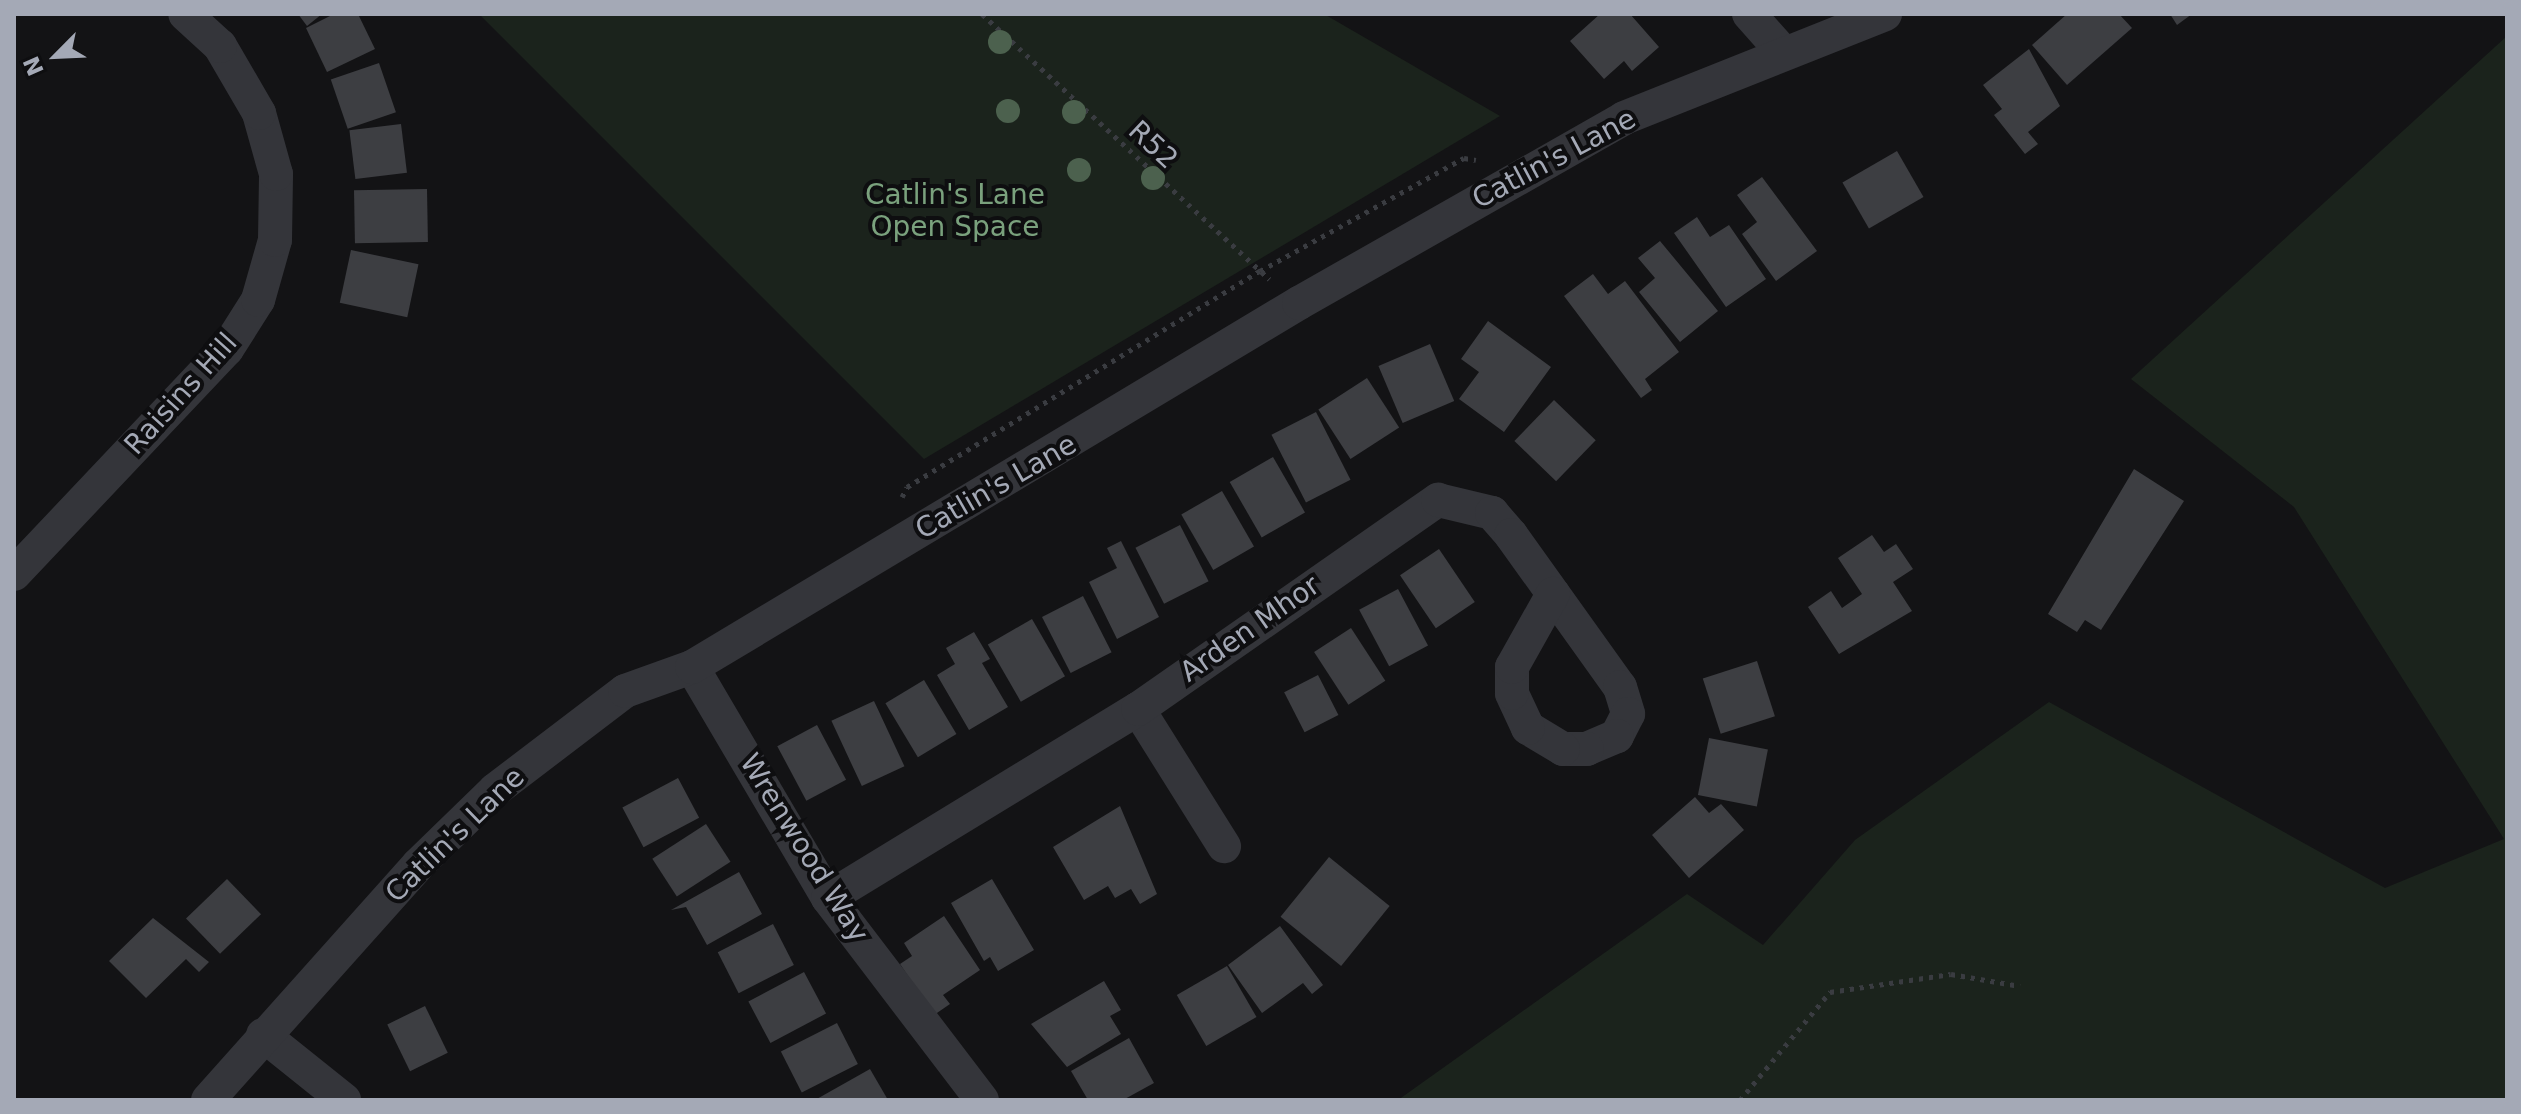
<!DOCTYPE html>
<style>
body{margin:0}
#map{position:relative;width:2521px;height:1114px;overflow:hidden;background:#131315;font-family:"DejaVu Sans",sans-serif}
div>[style]{position:absolute}
[style*='--x']{left:calc(var(--x)*1px);top:calc(var(--y)*1px);width:calc(var(--w)*1px);rotate:calc(var(--a)*1deg)}
.green>*{inset:0;background:#1b231c}
.building>*{inset:0;background:#3d3e42;transform-origin:0 0}
.path>*{height:5px;margin-top:-2.5px;transform-origin:0;background:repeating-linear-gradient(90deg,#3a3c41 0 4px,transparent 0 10px)}
.minor>*{height:34px;margin:-17px;padding:0 17px;transform-origin:17px;border-radius:17px;background:#34353a}
.trees>*{width:24px;height:24px;margin:-12px;border-radius:50%;background:#4c614e}
span{translate:-50% -50%;white-space:nowrap;text-align:center;line-height:1.15;-webkit-text-stroke:8px #0e0e10;paint-order:stroke}
.street-label{font-size:28px;color:#a4a9b6}
.park-label{font-size:28px;color:#7aa17d}
.frame{position:absolute;inset:0;border:16px solid #a4a9b6;pointer-events:none}
.north{position:absolute;left:16px;top:16px;width:80px;height:80px;-webkit-text-stroke:6px #0e0e10;paint-order:stroke;rotate:246deg;font-size:22px;font-weight:700;line-height:32px;text-align:center;color:#a4a9b6}
.north::after{content:'';display:block;margin:auto;width:28px;height:36px;background:#a4a9b6;clip-path:polygon(50% 0,100% 100%,50% 72%,0 100%)}
</style>
<div id="map">
<div class="green">
<i style="clip-path:polygon(479px 14px,1324px 14px,1500px 116px,924px 459px)"></i>
<i style="clip-path:polygon(2507px 36px,2507px 1100px,1398px 1100px,1687px 894px,1763px 945px,1855px 840px,2049px 702px,2385px 888px,2504px 839px,2294px 507px,2131px 379px)"></i>
</div>
<div class="building">
<i style="clip-path:polygon(298px 14px,322px 14px,307px 26px)"></i>
<i style="clip-path:polygon(334px 14px,358px 14px,375px 49px,327px 72px,306px 28px)"></i>
<i style="clip-path:polygon(1600px 14px,1630px 14px,1659px 47px,1632px 71px,1624px 61px,1604px 79px,1570px 41px)"></i>
<i style="clip-path:polygon(2067px 14px,2119px 14px,2132px 28px,2067px 85px,2032px 45px)"></i>
<i style="clip-path:polygon(2170px 14px,2192px 14px,2177px 25px)"></i>
<i style="clip-path:polygon(2029px 49px,2060px 106px,2028px 132px,2038px 144px,2025px 154px,1994px 115px,2002px 109px,1983px 85px)"></i>
<i style="left:379px;top:63px;width:52px;height:51px;rotate:71deg"></i>
<i style="left:401px;top:124px;width:49px;height:52px;rotate:83deg"></i>
<i style="left:1897px;top:151px;width:53px;height:63px;rotate:60deg"></i>
<i style="clip-path:polygon(1762px 177px,1817px 251px,1776px 281px,1742px 234px,1757px 222px,1737px 195px)"></i>
<i style="left:427px;top:189px;width:53px;height:73px;rotate:89deg"></i>
<i style="clip-path:polygon(1697px 217px,1710px 237px,1729px 225px,1766px 279px,1726px 307px,1674px 233px)"></i>
<i style="clip-path:polygon(1660px 241px,1718px 311px,1680px 342px,1639px 292px,1655px 278px,1638px 258px)"></i>
<i style="left:351px;top:250px;width:69px;height:54px;rotate:12deg"></i>
<i style="clip-path:polygon(1593px 274px,1608px 294px,1625px 281px,1679px 352px,1645px 379px,1652px 390px,1641px 398px,1564px 296px)"></i>
<i style="clip-path:polygon(1488px 321px,1551px 367px,1504px 432px,1459px 399px,1479px 372px,1461px 359px)"></i>
<i style="left:1430px;top:344px;width:62px;height:56px;rotate:67deg"></i>
<i style="left:1367px;top:378px;width:59px;height:58px;rotate:57deg"></i>
<i style="left:1554px;top:400px;width:58px;height:57px;rotate:44deg"></i>
<i style="left:1316px;top:412px;width:76px;height:50px;rotate:63deg"></i>
<i style="left:1273px;top:457px;width:64px;height:50px;rotate:60deg"></i>
<i style="clip-path:polygon(2134px 469px,2184px 501px,2101px 630px,2085px 620px,2077px 632px,2048px 614px)"></i>
<i style="left:1222px;top:491px;width:64px;height:47px;rotate:60deg"></i>
<i style="left:1180px;top:525px;width:63px;height:50px;rotate:63deg"></i>
<i style="clip-path:polygon(1872px 535px,1884px 552px,1896px 544px,1913px 569px,1893px 582px,1912px 611px,1839px 654px,1808px 607px,1831px 591px,1842px 608px,1862px 594px,1838px 558px)"></i>
<i style="clip-path:polygon(1121px 541px,1159px 617px,1117px 639px,1089px 582px,1117px 568px,1107px 548px)"></i>
<i style="left:1439px;top:549px;width:64px;height:47px;rotate:56deg"></i>
<i style="left:1398px;top:589px;width:64px;height:44px;rotate:62deg"></i>
<i style="left:1083px;top:596px;width:63px;height:46px;rotate:63deg"></i>
<i style="left:1032px;top:619px;width:66px;height:51px;rotate:60deg"></i>
<i style="left:1351px;top:628px;width:63px;height:44px;rotate:57deg"></i>
<i style="clip-path:polygon(974px 632px,990px 659px,982px 663px,1008px 707px,969px 730px,937px 675px,955px 664px,946px 648px)"></i>
<i style="left:1757px;top:661px;width:58px;height:57px;rotate:72deg"></i>
<i style="left:1318px;top:675px;width:45px;height:38px;rotate:63deg"></i>
<i style="left:924px;top:680px;width:63px;height:45px;rotate:59deg"></i>
<i style="left:874px;top:701px;width:72px;height:47px;rotate:65deg"></i>
<i style="left:817px;top:725px;width:62px;height:45px;rotate:62deg"></i>
<i style="left:1709px;top:738px;width:60px;height:58px;rotate:11deg"></i>
<i style="left:678px;top:778px;width:45px;height:63px;rotate:62deg"></i>
<i style="clip-path:polygon(1695px 797px,1709px 813px,1721px 804px,1744px 830px,1689px 878px,1652px 835px)"></i>
<i style="clip-path:polygon(1120px 806px,1157px 894px,1140px 904px,1131px 889px,1115px 898px,1108px 886px,1084px 900px,1053px 847px)"></i>
<i style="left:706px;top:824px;width:45px;height:64px;rotate:57deg"></i>
<i style="left:1329px;top:857px;width:78px;height:77px;rotate:39deg"></i>
<i style="clip-path:polygon(739px 872px,762px 914px,707px 945px,686px 907px,671px 910px)"></i>
<i style="left:227px;top:879px;width:49px;height:57px;rotate:46deg"></i>
<i style="clip-path:polygon(992px 879px,1034px 950px,998px 971px,990px 957px,984px 961px,951px 903px)"></i>
<i style="clip-path:polygon(944px 916px,980px 970px,943px 995px,950px 1004px,934px 1015px,900px 964px,912px 956px,904px 943px)"></i>
<i style="clip-path:polygon(153px 918px,209px 962px,199px 972px,186px 959px,146px 998px,109px 961px)"></i>
<i style="left:773px;top:924px;width:46px;height:62px;rotate:63deg"></i>
<i style="clip-path:polygon(1280px 926px,1323px 985px,1312px 994px,1303px 983px,1262px 1013px,1228px 965px)"></i>
<i style="left:1227px;top:966px;width:59px;height:58px;rotate:60deg"></i>
<i style="left:804px;top:972px;width:47px;height:63px;rotate:62deg"></i>
<i style="clip-path:polygon(1104px 981px,1121px 1010px,1110px 1016px,1121px 1034px,1067px 1067px,1031px 1024px)"></i>
<i style="left:425px;top:1006px;width:52px;height:42px;rotate:64deg"></i>
<i style="left:837px;top:1023px;width:46px;height:63px;rotate:63deg"></i>
<i style="clip-path:polygon(1129px 1038px,1154px 1083px,1123px 1100px,1088px 1100px,1071px 1071px)"></i>
<i style="clip-path:polygon(870px 1069px,888px 1100px,815px 1100px)"></i>
</div>
<div class="path">
<i style="--x:982;--y:14;--w:391;--a:42.7"></i>
<i style="--x:902;--y:497;--w:11;--a:-63"></i>
<i style="--x:907;--y:487;--w:414;--a:-31.5"></i>
<i style="--x:1260;--y:271;--w:233;--a:-29"></i>
<i style="--x:1464;--y:158;--w:12;--a:9"></i>
<i style="--x:1740;--y:1100;--w:141;--a:-50.2"></i>
<i style="--x:1830;--y:992;--w:122;--a:-8.5"></i>
<i style="--x:1951;--y:974;--w:70;--a:9.9"></i>
</div>
<div class="minor">
<i style="--x:1749;--y:14;--w:50;--a:48.3"></i>
<i style="--x:14;--y:574;--w:310;--a:-46.6"></i>
<i style="--x:227;--y:349;--w:58;--a:-57.7"></i>
<i style="--x:258;--y:300;--w:62;--a:-74.2"></i>
<i style="--x:275;--y:240;--w:66;--a:-89.1"></i>
<i style="--x:276;--y:174;--w:63;--a:-105.6"></i>
<i style="--x:259;--y:113;--w:78;--a:-120.2"></i>
<i style="--x:220;--y:46;--w:47;--a:-137.6"></i>
<i style="--x:692;--y:667;--w:268;--a:59.5"></i>
<i style="--x:828;--y:898;--w:254;--a:52.7"></i>
<i style="--x:1138;--y:709;--w:162;--a:57.9"></i>
<i style="--x:828;--y:898;--w:363;--a:-31.4"></i>
<i style="--x:1138;--y:709;--w:366;--a:-34.9"></i>
<i style="--x:1438;--y:500;--w:56;--a:13.5"></i>
<i style="--x:1492;--y:513;--w:29;--a:49"></i>
<i style="--x:1511;--y:535;--w:187;--a:54.4"></i>
<i style="--x:1620;--y:687;--w:28;--a:73"></i>
<i style="--x:1628;--y:714;--w:25;--a:117"></i>
<i style="--x:1617;--y:736;--w:33;--a:157"></i>
<i style="--x:1587;--y:749;--w:24;--a:180"></i>
<i style="--x:1563;--y:749;--w:41;--a:-149"></i>
<i style="--x:1528;--y:728;--w:38;--a:-115"></i>
<i style="--x:1512;--y:693;--w:26;--a:-90"></i>
<i style="--x:1512;--y:667;--w:84;--a:-60.7"></i>
<i style="--x:263;--y:1035;--w:104;--a:38.7"></i>
<i style="--x:208;--y:1100;--w:315;--a:-48.2"></i>
<i style="--x:418;--y:865;--w:107;--a:-44.2"></i>
<i style="--x:495;--y:790;--w:163;--a:-37.3"></i>
<i style="--x:625;--y:691;--w:71;--a:-19.7"></i>
<i style="--x:692;--y:667;--w:708;--a:-30.95"></i>
<i style="--x:1299;--y:303;--w:374;--a:-29.6"></i>
<i style="--x:1624;--y:118;--w:281;--a:-21.7"></i>
</div>
<div class="trees">
<i style="left:1000px;top:42px"></i>
<i style="left:1008px;top:111px"></i>
<i style="left:1074px;top:112px"></i>
<i style="left:1079px;top:170px"></i>
<i style="left:1153px;top:178px"></i>
</div>
<div class="street-label">
<span style="left:1153px;top:145px;rotate:43deg">R52</span>
<span style="left:1554px;top:159px;rotate:-28deg">Catlin's Lane</span>
<span style="left:181px;top:394px;rotate:-48deg">Raisins Hill</span>
<span style="left:996px;top:487px;rotate:-30deg">Catlin's Lane</span>
<span style="left:1250px;top:629px;rotate:-35deg">Arden Mhor</span>
<span style="left:455px;top:835px;rotate:-44deg">Catlin's Lane</span>
<span style="left:804px;top:848px;rotate:58deg">Wrenwood Way</span>
</div>
<div class="park-label">
<span style="left:955px;top:211px">Catlin's Lane<br>Open Space</span>
</div>
<div class="frame"></div>
<div class="north">N</div>
</div>
